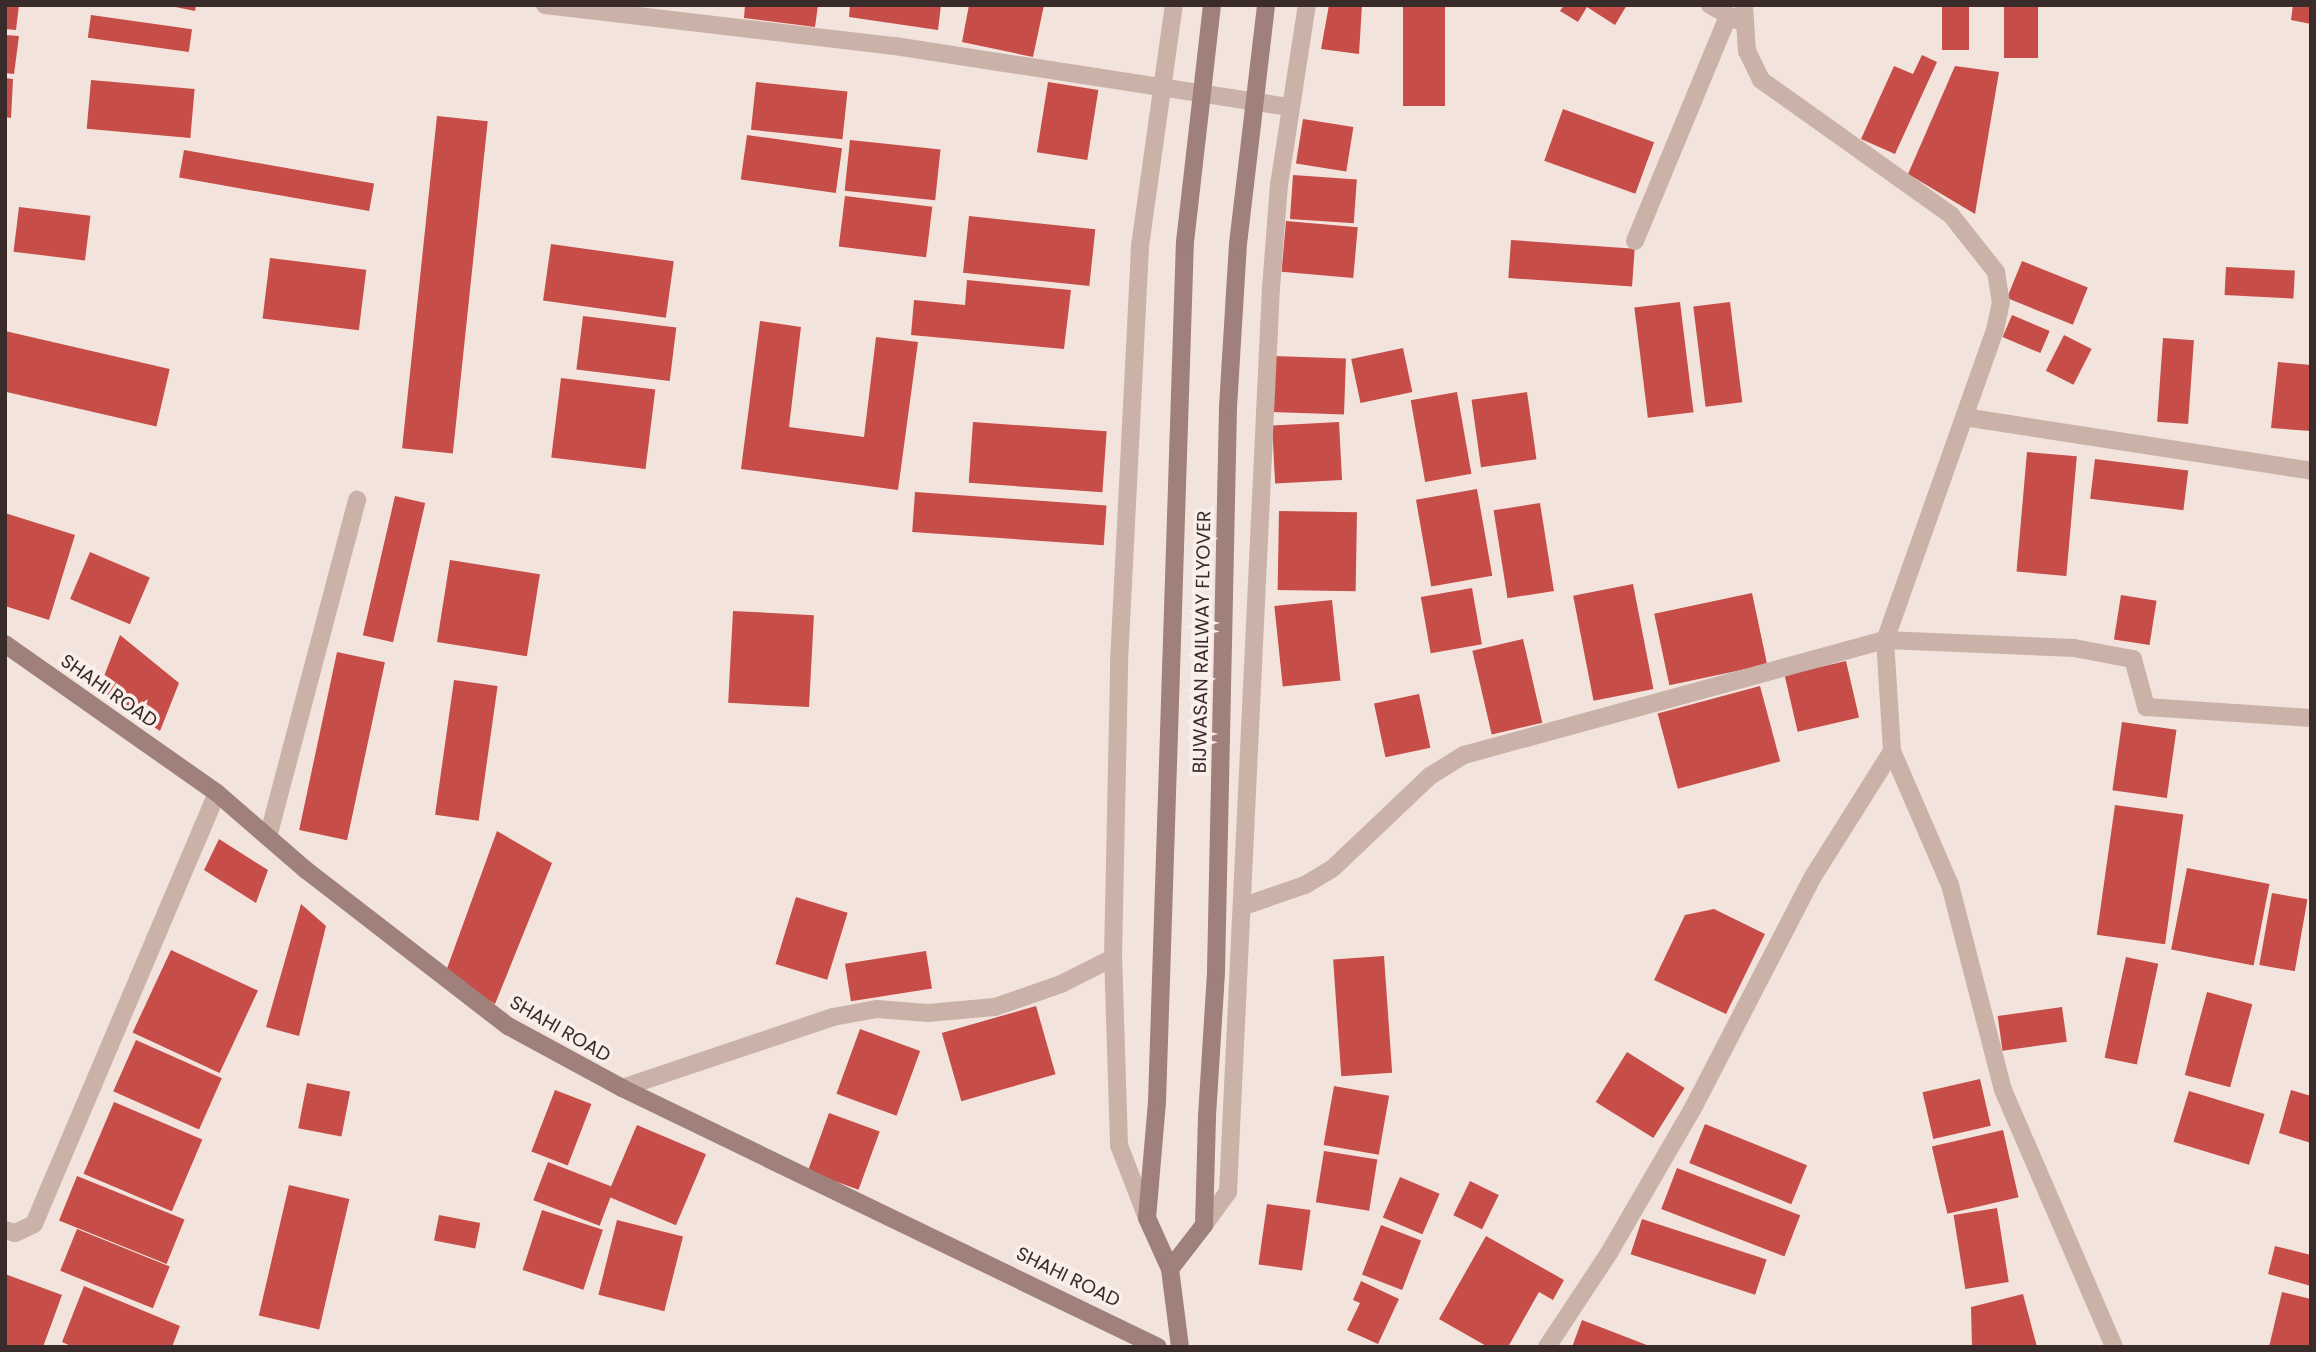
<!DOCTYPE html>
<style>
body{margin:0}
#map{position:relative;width:2316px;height:1352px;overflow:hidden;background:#f2e4dd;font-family:Poppins,sans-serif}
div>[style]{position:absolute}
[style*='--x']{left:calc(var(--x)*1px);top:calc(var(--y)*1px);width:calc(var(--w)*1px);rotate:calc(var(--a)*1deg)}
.building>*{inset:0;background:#c64d48;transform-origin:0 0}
.street>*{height:18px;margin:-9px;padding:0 9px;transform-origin:9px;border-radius:9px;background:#cbb2a9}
.secondary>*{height:18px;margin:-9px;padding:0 9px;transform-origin:9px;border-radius:9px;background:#9f807a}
.secondary-bridge>*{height:18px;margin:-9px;padding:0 9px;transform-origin:9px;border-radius:9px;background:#9f807a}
span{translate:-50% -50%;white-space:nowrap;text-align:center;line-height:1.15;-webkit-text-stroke:7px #faefea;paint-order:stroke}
.street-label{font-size:19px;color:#382b29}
.frame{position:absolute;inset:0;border:7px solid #382b29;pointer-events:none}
</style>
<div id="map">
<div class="building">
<i style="clip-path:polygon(5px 5px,19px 5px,16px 30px,5px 29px)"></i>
<i style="clip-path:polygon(166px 5px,196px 5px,195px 11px)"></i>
<i style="clip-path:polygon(745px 5px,818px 5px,815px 27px,744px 18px)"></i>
<i style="clip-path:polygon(850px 5px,941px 5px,938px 30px,849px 17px)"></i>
<i style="clip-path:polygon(969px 5px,1044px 5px,1033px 57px,962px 42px)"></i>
<i style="clip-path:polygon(1329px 5px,1362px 5px,1359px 54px,1321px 49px)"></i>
<i style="left:1403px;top:5px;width:42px;height:101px"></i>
<i style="clip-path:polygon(1564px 5px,1627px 5px,1615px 25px,1587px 7px,1578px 22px,1560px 11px)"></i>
<i style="left:1942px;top:5px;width:27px;height:45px"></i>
<i style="left:2004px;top:5px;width:34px;height:53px"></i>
<i style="clip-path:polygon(2293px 5px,2311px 5px,2311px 24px,2291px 20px)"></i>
<i style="left:91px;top:15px;width:102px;height:23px;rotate:8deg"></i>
<i style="clip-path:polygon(5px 35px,19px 36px,14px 74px,5px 73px)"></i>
<i style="clip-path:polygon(1922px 55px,1937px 62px,1895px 154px,1861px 139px,1894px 66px,1913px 74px)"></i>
<i style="clip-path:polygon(1955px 66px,1999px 72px,1975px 214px,1908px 174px)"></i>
<i style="clip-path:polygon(5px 78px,13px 79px,11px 118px,5px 117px)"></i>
<i style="left:91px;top:80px;width:104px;height:49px;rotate:5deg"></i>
<i style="left:756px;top:82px;width:92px;height:48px;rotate:6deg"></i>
<i style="left:1048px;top:82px;width:51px;height:71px;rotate:9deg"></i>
<i style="left:1563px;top:109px;width:97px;height:55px;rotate:20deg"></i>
<i style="left:437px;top:116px;width:51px;height:334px;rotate:6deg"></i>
<i style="left:1303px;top:119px;width:51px;height:45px;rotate:9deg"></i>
<i style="left:747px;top:135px;width:96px;height:45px;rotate:8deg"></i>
<i style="left:850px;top:140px;width:91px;height:51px;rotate:6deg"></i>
<i style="left:184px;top:150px;width:193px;height:28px;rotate:10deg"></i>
<i style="left:1293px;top:175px;width:64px;height:44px;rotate:4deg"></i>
<i style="left:845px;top:196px;width:88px;height:51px;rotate:7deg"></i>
<i style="left:19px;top:207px;width:72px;height:45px;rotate:7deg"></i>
<i style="left:969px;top:216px;width:127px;height:57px;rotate:6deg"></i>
<i style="left:1286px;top:221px;width:72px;height:51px;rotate:5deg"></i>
<i style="left:1511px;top:240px;width:124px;height:38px;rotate:4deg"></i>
<i style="left:551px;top:244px;width:124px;height:57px;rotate:8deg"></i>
<i style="left:270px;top:258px;width:97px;height:61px;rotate:7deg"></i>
<i style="left:2022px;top:261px;width:71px;height:40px;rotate:22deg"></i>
<i style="left:2226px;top:267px;width:69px;height:28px;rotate:3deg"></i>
<i style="clip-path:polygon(967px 280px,1071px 290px,1064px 349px,911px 335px,914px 300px,965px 305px)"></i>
<i style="left:1680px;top:302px;width:111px;height:46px;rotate:83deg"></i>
<i style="left:1730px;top:302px;width:101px;height:37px;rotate:83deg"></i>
<i style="left:2012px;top:315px;width:41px;height:24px;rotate:23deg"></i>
<i style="left:583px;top:316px;width:94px;height:54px;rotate:7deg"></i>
<i style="clip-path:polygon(760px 321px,801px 327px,789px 427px,864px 437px,876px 337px,918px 342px,898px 490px,741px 469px)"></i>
<i style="left:5px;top:331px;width:169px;height:59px;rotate:13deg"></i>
<i style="left:2064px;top:335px;width:31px;height:40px;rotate:27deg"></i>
<i style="left:2163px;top:338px;width:31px;height:84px;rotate:4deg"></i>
<i style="left:1403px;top:348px;width:45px;height:53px;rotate:78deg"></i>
<i style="left:1274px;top:356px;width:72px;height:56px;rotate:2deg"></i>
<i style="clip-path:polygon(2278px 362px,2311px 365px,2311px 431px,2271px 428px)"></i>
<i style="left:561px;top:378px;width:95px;height:80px;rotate:7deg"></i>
<i style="left:1457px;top:392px;width:83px;height:47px;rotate:80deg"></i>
<i style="left:1527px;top:392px;width:68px;height:56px;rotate:82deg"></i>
<i style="left:973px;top:422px;width:134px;height:61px;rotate:4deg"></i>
<i style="left:1339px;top:422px;width:58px;height:67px;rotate:87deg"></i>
<i style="left:2027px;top:452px;width:50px;height:120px;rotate:5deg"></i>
<i style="left:2095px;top:459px;width:94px;height:40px;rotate:7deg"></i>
<i style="left:1477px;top:489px;width:88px;height:62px;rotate:80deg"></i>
<i style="left:915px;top:492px;width:192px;height:40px;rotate:4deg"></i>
<i style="left:395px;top:496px;width:31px;height:143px;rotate:13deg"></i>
<i style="left:1540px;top:503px;width:89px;height:47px;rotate:81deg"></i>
<i style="left:1279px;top:511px;width:78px;height:79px;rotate:1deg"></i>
<i style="clip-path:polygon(5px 513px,75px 535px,49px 620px,5px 606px)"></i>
<i style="left:90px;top:552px;width:65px;height:51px;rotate:23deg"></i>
<i style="left:450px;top:560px;width:91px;height:83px;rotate:9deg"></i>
<i style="left:1633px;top:584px;width:107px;height:61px;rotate:79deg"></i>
<i style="left:1472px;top:588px;width:57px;height:52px;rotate:80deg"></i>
<i style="left:1752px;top:593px;width:73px;height:100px;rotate:78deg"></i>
<i style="left:2121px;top:595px;width:36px;height:45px;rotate:9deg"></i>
<i style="left:1332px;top:600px;width:81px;height:58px;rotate:84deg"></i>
<i style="left:733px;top:611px;width:81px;height:92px;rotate:3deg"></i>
<i style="clip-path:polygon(120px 635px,179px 683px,160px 731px,99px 689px)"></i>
<i style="left:1523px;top:639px;width:86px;height:52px;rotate:77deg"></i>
<i style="left:337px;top:652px;width:49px;height:182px;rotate:12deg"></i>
<i style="left:1846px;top:661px;width:58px;height:63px;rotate:77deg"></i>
<i style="left:454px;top:680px;width:44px;height:136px;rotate:8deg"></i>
<i style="left:1760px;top:686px;width:78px;height:106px;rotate:75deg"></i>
<i style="left:1419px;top:694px;width:55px;height:46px;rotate:78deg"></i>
<i style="left:2122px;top:722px;width:55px;height:69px;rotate:8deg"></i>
<i style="left:2115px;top:805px;width:69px;height:131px;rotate:8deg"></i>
<i style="clip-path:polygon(497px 831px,552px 863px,495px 1004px,445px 974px)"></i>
<i style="clip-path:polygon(219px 839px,268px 870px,256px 903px,204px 870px)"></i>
<i style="left:2187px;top:868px;width:84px;height:83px;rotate:11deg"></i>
<i style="left:2272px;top:893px;width:36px;height:73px;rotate:10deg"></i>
<i style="left:796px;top:897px;width:54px;height:70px;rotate:17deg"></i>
<i style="clip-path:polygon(301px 904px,326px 926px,299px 1036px,266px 1027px)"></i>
<i style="clip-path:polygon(1714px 909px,1765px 934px,1726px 1014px,1654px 980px,1685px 915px)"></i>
<i style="left:171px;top:950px;width:96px;height:91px;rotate:25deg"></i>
<i style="left:926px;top:951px;width:38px;height:82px;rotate:81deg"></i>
<i style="left:1384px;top:956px;width:117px;height:51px;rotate:86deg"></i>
<i style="left:2126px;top:957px;width:33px;height:103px;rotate:12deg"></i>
<i style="left:2207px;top:992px;width:47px;height:86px;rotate:15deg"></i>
<i style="left:1036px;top:1006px;width:71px;height:98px;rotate:74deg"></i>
<i style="left:2062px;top:1007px;width:35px;height:65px;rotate:82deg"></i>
<i style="left:860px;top:1029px;width:64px;height:69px;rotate:20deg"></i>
<i style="left:136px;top:1040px;width:94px;height:56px;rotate:24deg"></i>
<i style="left:1627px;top:1052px;width:68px;height:59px;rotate:32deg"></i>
<i style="left:1980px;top:1079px;width:48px;height:59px;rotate:77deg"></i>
<i style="left:307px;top:1083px;width:44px;height:46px;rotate:11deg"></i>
<i style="left:1334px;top:1086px;width:56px;height:60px;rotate:10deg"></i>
<i style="left:555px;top:1090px;width:39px;height:66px;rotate:21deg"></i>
<i style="clip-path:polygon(2291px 1090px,2311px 1096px,2311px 1143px,2279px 1133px)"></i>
<i style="left:2189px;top:1091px;width:79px;height:53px;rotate:17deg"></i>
<i style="left:114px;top:1102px;width:96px;height:78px;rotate:23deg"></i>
<i style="left:829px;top:1113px;width:54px;height:62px;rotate:20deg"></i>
<i style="left:1705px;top:1124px;width:110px;height:42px;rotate:22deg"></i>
<i style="left:637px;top:1125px;width:75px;height:77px;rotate:23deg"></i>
<i style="left:2003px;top:1130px;width:69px;height:73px;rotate:77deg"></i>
<i style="left:1324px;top:1151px;width:54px;height:52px;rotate:9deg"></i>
<i style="left:548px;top:1162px;width:71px;height:41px;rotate:21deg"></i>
<i style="left:1677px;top:1168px;width:132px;height:44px;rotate:21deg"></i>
<i style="left:77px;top:1176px;width:116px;height:48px;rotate:22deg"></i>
<i style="left:1400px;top:1177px;width:43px;height:44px;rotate:23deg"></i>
<i style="left:1470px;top:1181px;width:32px;height:38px;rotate:26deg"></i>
<i style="left:289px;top:1185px;width:62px;height:134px;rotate:13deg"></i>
<i style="left:1267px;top:1204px;width:44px;height:61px;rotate:8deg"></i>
<i style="left:1997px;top:1208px;width:75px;height:44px;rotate:81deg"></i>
<i style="left:542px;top:1210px;width:64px;height:63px;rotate:18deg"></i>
<i style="left:439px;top:1215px;width:42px;height:26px;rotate:11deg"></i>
<i style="left:1642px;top:1219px;width:131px;height:37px;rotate:18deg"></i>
<i style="left:617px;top:1220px;width:68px;height:77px;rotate:14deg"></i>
<i style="left:1381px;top:1225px;width:43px;height:53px;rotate:21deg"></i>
<i style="left:77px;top:1229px;width:100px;height:45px;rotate:22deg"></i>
<i style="clip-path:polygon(1486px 1236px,1564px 1280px,1553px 1300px,1539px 1292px,1508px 1347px,1488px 1347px,1439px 1319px)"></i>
<i style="clip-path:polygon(2275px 1246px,2311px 1255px,2311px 1286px,2268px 1274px)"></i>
<i style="clip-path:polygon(5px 1274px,62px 1295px,43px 1347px,5px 1347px)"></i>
<i style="clip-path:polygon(1361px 1281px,1399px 1299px,1378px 1344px,1347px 1330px,1360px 1303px,1353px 1300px)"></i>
<i style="clip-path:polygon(84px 1286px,180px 1326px,172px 1347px,73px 1347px,62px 1342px)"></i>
<i style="clip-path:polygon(2282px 1292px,2311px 1299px,2311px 1347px,2269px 1347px)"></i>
<i style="clip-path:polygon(2023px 1294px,2037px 1347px,1972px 1347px,1971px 1307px)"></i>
<i style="clip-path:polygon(1582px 1320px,1652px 1347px,1572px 1347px)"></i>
</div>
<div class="street">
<i style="--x:545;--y:5;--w:352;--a:6.7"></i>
<i style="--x:895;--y:46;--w:399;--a:8.8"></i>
<i style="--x:1710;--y:5;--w:31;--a:29"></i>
<i style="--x:1744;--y:5;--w:46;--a:86.3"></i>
<i style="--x:1747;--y:51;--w:32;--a:64"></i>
<i style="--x:1761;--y:80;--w:233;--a:35.4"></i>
<i style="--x:1951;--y:215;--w:73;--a:51.7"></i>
<i style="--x:1996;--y:272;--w:30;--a:81"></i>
<i style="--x:2001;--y:302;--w:29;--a:102"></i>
<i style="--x:1995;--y:330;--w:329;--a:109.5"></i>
<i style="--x:1885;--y:640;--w:111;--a:86.4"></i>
<i style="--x:1892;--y:751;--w:146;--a:66.6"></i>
<i style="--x:1950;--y:885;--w:212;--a:75.5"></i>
<i style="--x:2003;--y:1090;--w:280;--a:66.6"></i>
<i style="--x:1635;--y:241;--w:243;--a:-67.5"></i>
<i style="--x:1964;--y:417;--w:351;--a:8.8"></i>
<i style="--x:268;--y:837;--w:349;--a:-75.2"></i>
<i style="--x:1244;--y:906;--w:65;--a:-19"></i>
<i style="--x:1305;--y:885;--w:31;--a:-31"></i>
<i style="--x:1332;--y:869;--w:135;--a:-43.5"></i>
<i style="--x:1430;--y:776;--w:40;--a:-32"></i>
<i style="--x:1464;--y:755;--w:436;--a:-15.3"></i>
<i style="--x:1885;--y:640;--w:189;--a:2.4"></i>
<i style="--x:2074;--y:648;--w:60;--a:10.6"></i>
<i style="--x:2133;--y:659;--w:50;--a:74.8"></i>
<i style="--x:2146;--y:707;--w:165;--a:3.8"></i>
<i style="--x:622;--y:1088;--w:223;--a:-18.6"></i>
<i style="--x:833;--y:1017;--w:45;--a:-10.3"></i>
<i style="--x:877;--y:1009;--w:51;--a:4.5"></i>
<i style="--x:928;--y:1013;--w:67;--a:-5.1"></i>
<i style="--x:995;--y:1007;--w:70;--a:-19.2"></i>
<i style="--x:1061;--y:984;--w:58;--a:-26.6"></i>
<i style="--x:1147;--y:1218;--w:78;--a:-111"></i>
<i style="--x:1119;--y:1145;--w:187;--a:-91.8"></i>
<i style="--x:1113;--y:958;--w:296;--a:-88.8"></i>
<i style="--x:1119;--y:662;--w:417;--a:-87.1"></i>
<i style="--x:1140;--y:246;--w:243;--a:-82"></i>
<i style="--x:1204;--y:1225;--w:41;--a:-54"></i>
<i style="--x:1228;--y:1192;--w:905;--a:-87.28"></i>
<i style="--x:1271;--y:288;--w:103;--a:-85.6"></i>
<i style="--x:1279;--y:185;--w:182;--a:-81.2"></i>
<i style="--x:5;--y:1230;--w:10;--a:17"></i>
<i style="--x:15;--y:1233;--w:21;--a:-25"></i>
<i style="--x:34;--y:1224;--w:468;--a:-67"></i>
<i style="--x:1547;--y:1347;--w:113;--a:-56.6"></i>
<i style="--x:1609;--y:1253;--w:165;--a:-59.9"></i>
<i style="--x:1692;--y:1110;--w:265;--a:-62.6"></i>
<i style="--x:1814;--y:875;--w:146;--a:-57.8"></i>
</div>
<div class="secondary">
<i style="--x:5;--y:644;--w:259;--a:35.1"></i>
<i style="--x:217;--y:793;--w:118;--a:40.9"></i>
<i style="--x:306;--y:870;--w:255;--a:37.7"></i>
<i style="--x:508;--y:1026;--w:130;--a:28.5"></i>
<i style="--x:622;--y:1088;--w:595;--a:25.79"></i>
<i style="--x:1157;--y:1102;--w:116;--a:94.9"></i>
<i style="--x:1147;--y:1218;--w:56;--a:65.7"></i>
<i style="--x:1170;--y:1269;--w:79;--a:82.7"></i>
<i style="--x:1170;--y:1269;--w:56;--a:-52.3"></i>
<i style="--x:1204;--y:1225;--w:109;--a:-88.4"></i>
</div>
<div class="secondary-bridge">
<i style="--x:1157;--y:1102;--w:860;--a:-88.14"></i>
<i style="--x:1185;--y:242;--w:239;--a:-83.5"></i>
<i style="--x:1207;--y:1116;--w:145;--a:-86.4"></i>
<i style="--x:1216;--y:971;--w:564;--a:-88.78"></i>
<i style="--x:1228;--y:407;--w:163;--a:-86.5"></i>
<i style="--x:1238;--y:244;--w:241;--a:-83.3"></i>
</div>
<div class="street-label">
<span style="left:1202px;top:642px;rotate:-89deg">BIJWASAN RAILWAY FLYOVER</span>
<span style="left:109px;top:691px;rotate:35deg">SHAHI ROAD</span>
<span style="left:560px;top:1029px;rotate:30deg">SHAHI ROAD</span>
<span style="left:1068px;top:1277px;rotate:26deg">SHAHI ROAD</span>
</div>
<div class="frame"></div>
</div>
